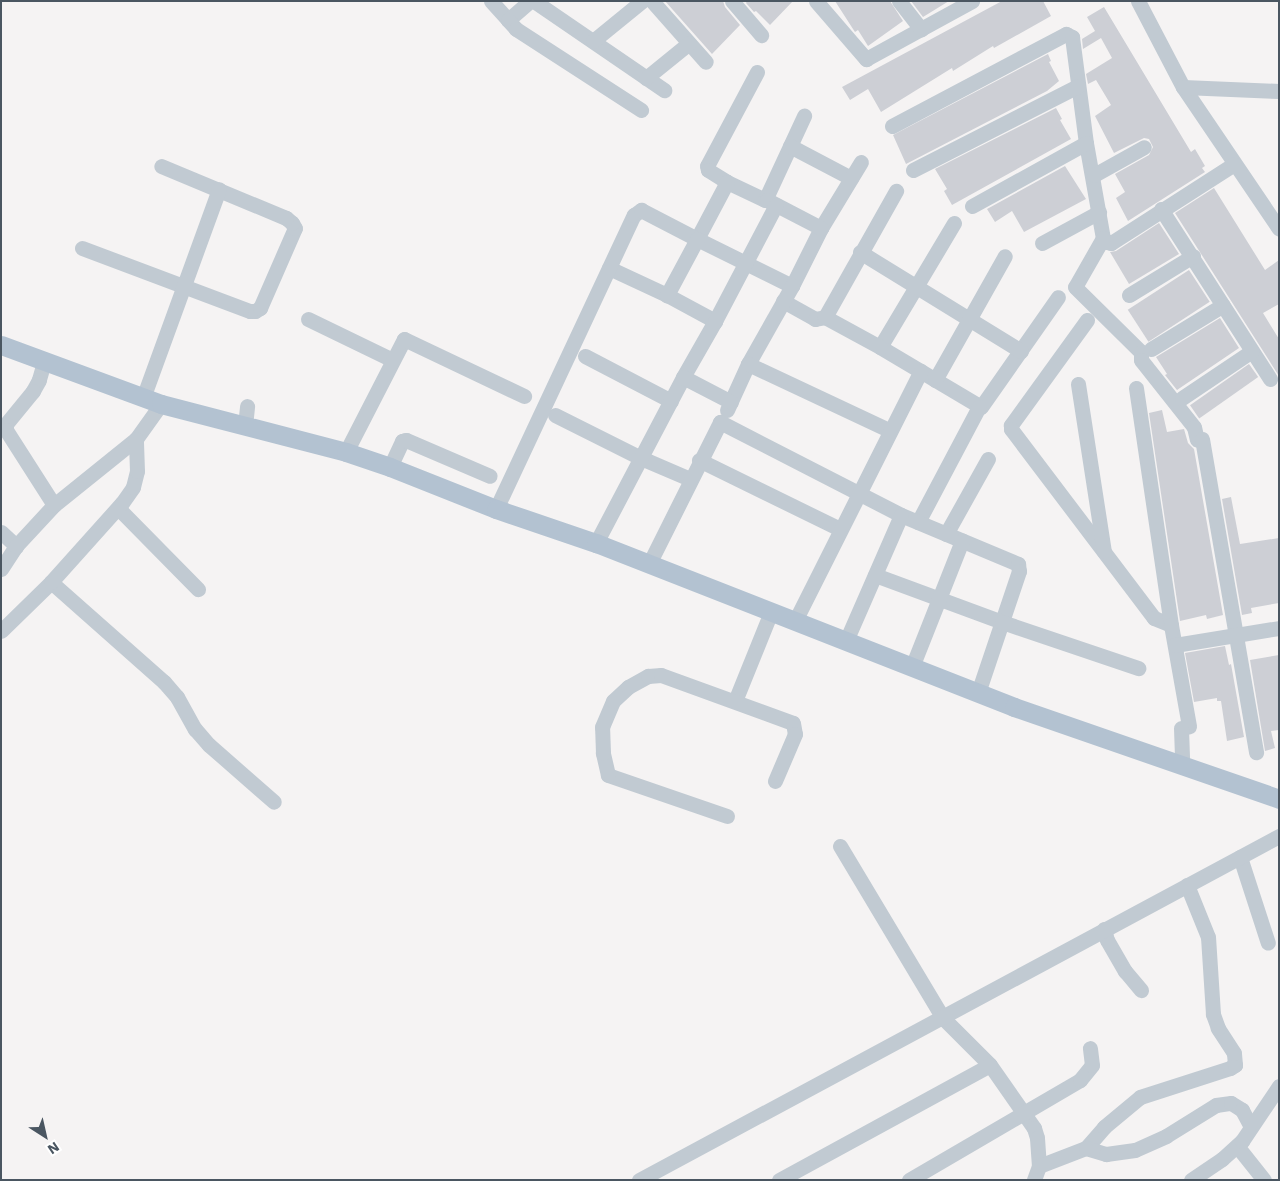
<!DOCTYPE html>
<style>
body{margin:0}
#map{position:relative;width:1280px;height:1181px;overflow:hidden;background:#f5f3f3;font-family:"Work Sans",sans-serif}
div>[style]{position:absolute}
[style*='--x']{left:calc(var(--x)*1px);top:calc(var(--y)*1px);width:calc(var(--w)*1px);rotate:calc(var(--a)*1deg)}
.building>*{inset:0;background:#cdcfd5;transform-origin:0 0}
.minor>*{height:15px;margin:-7.5px;padding:0 7.5px;transform-origin:7.5px;border-radius:7.5px;background:#c1cad2}
.major>*{height:19px;margin:-9.5px;padding:0 9.5px;transform-origin:9.5px;border-radius:9.5px;background:#b3c2d1}
span{translate:-50% -50%;white-space:nowrap;text-align:center;line-height:1.15;-webkit-text-stroke:4.5px #fff;paint-order:stroke}
.frame{position:absolute;inset:0;border:2px solid #4a5661;pointer-events:none}
.north{position:absolute;left:20px;top:1111px;width:50px;height:50px;-webkit-text-stroke:4px #fff;paint-order:stroke;rotate:145deg;font-size:14px;font-weight:700;line-height:20px;text-align:center;color:#4a5661}
.north::after{content:'';display:block;margin:auto;width:18px;height:22px;background:#4a5661;clip-path:polygon(50% 0,100% 100%,50% 72%,0 100%)}
</style>
<div id="map">
<div class="building">
<i style="clip-path:polygon(665px 1px,723px 1px,725px 7px,740px 25px,712px 54px)"></i>
<i style="clip-path:polygon(747px 1px,793px 1px,770px 25px,756px 11px,754px 12px,746px 3px)"></i>
<i style="clip-path:polygon(835px 1px,890px 1px,903px 21px,868px 46px,858px 30px,855px 32px,853px 29px)"></i>
<i style="clip-path:polygon(911px 1px,949px 1px,923px 17px)"></i>
<i style="clip-path:polygon(1002px 1px,1043px 1px,1051px 16px,994px 48px,993px 46px,953px 71px,952px 68px,881px 112px,868px 89px,850px 100px,842px 87px)"></i>
<i style="clip-path:polygon(1104px 7px,1191px 152px,1195px 149px,1205px 166px,1202px 168px,1205px 172px,1128px 221px,1116px 198px,1125px 192px,1115px 174px,1149px 155px,1153px 147px,1149px 139px,1144px 138px,1114px 153px,1095px 116px,1111px 105px,1096px 80px,1088px 84px,1086px 74px,1112px 58px,1101px 38px,1083px 49px,1082px 39px,1095px 31px,1087px 17px)"></i>
<i style="clip-path:polygon(1048px 54px,1051px 61px,1049px 62px,1059px 81px,1047px 91px,906px 164px,893px 135px)"></i>
<i style="clip-path:polygon(1056px 108px,1062px 119px,1060px 120px,1071px 139px,952px 205px,944px 191px,947px 189px,935px 169px)"></i>
<i style="clip-path:polygon(1065px 166px,1086px 199px,1024px 232px,1012px 211px,995px 222px,987px 209px)"></i>
<i style="clip-path:polygon(1214px 188px,1265px 270px,1279px 260px,1279px 304px,1263px 313px,1279px 339px,1279px 376px,1175px 213px)"></i>
<i style="clip-path:polygon(1159px 223px,1179px 254px,1129px 284px,1110px 252px,1116px 251px)"></i>
<i style="left:1189px;top:270px;width:38px;height:73px;rotate:57deg"></i>
<i style="clip-path:polygon(1220px 318px,1239px 348px,1177px 390px,1165px 375px,1167px 374px,1156px 357px)"></i>
<i style="left:1249px;top:364px;width:16px;height:72px;rotate:55deg"></i>
<i style="clip-path:polygon(1162px 410px,1167px 432px,1184px 429px,1188px 443px,1194px 449px,1223px 615px,1207px 619px,1206px 615px,1180px 621px,1149px 413px)"></i>
<i style="clip-path:polygon(1231px 497px,1240px 544px,1279px 538px,1279px 603px,1251px 608px,1252px 613px,1242px 615px,1222px 499px)"></i>
<i style="clip-path:polygon(1225px 646px,1229px 665px,1231px 664px,1244px 737px,1227px 741px,1221px 701px,1217px 701px,1217px 698px,1194px 702px,1185px 653px)"></i>
<i style="clip-path:polygon(1279px 655px,1279px 730px,1271px 731px,1275px 748px,1265px 751px,1250px 660px)"></i>
</div>
<div class="minor">
<i style="--x:491;--y:1;--w:25;--a:48"></i>
<i style="--x:508;--y:20;--w:29;--a:-41"></i>
<i style="--x:534;--y:1;--w:158;--a:34.4"></i>
<i style="--x:652;--y:1;--w:81;--a:48.5"></i>
<i style="--x:732;--y:1;--w:45;--a:49.5"></i>
<i style="--x:816;--y:1;--w:77;--a:49.2"></i>
<i style="--x:866;--y:59;--w:121;--a:-28.7"></i>
<i style="--x:899;--y:1;--w:36;--a:52"></i>
<i style="--x:1138;--y:1;--w:97;--a:62.4"></i>
<i style="--x:1183;--y:87;--w:171;--a:55.9"></i>
<i style="--x:508;--y:20;--w:12;--a:48"></i>
<i style="--x:516;--y:29;--w:149;--a:32.9"></i>
<i style="--x:593;--y:41;--w:63;--a:-39.2"></i>
<i style="--x:757;--y:72;--w:106;--a:118"></i>
<i style="--x:707;--y:166;--w:4;--a:76"></i>
<i style="--x:708;--y:170;--w:22;--a:32"></i>
<i style="--x:727;--y:182;--w:42;--a:25.3"></i>
<i style="--x:765;--y:200;--w:93;--a:-65.1"></i>
<i style="--x:646;--y:78;--w:55;--a:-39.1"></i>
<i style="--x:1183;--y:87;--w:96;--a:2.4"></i>
<i style="--x:892;--y:126;--w:197;--a:-27.9"></i>
<i style="--x:1066;--y:34;--w:7;--a:27"></i>
<i style="--x:1072;--y:37;--w:107;--a:82.5"></i>
<i style="--x:1086;--y:143;--w:97;--a:79.9"></i>
<i style="--x:1103;--y:238;--w:5;--a:53"></i>
<i style="--x:1106;--y:242;--w:5;--a:11"></i>
<i style="--x:1111;--y:243;--w:146;--a:-32.7"></i>
<i style="--x:790;--y:146;--w:69;--a:27.7"></i>
<i style="--x:913;--y:170;--w:185;--a:-27"></i>
<i style="--x:1094;--y:175;--w:57;--a:-29.2"></i>
<i style="--x:727;--y:182;--w:64;--a:117.8"></i>
<i style="--x:697;--y:239;--w:106;--a:26.3"></i>
<i style="--x:792;--y:286;--w:65;--a:-63.4"></i>
<i style="--x:821;--y:228;--w:77;--a:-58.8"></i>
<i style="--x:767;--y:200;--w:61;--a:27.4"></i>
<i style="--x:972;--y:206;--w:130;--a:-28.9"></i>
<i style="--x:1161;--y:209;--w:202;--a:57.3"></i>
<i style="--x:954;--y:223;--w:144;--a:120.8"></i>
<i style="--x:880;--y:347;--w:117;--a:30.7"></i>
<i style="--x:981;--y:407;--w:134;--a:-55"></i>
<i style="--x:1103;--y:238;--w:56;--a:119.7"></i>
<i style="--x:1075;--y:287;--w:93;--a:44.6"></i>
<i style="--x:1141;--y:352;--w:8;--a:90"></i>
<i style="--x:1141;--y:360;--w:85;--a:51.7"></i>
<i style="--x:1194;--y:427;--w:13;--a:77"></i>
<i style="--x:1042;--y:243;--w:65;--a:-28.5"></i>
<i style="--x:82;--y:248;--w:179;--a:20.6"></i>
<i style="--x:250;--y:311;--w:5;--a:0"></i>
<i style="--x:255;--y:311;--w:6;--a:-31"></i>
<i style="--x:260;--y:308;--w:87;--a:-66.4"></i>
<i style="--x:295;--y:228;--w:6;--a:-121"></i>
<i style="--x:292;--y:223;--w:8;--a:-140"></i>
<i style="--x:286;--y:218;--w:135;--a:-157.4"></i>
<i style="--x:860;--y:252;--w:189;--a:31.6"></i>
<i style="--x:609;--y:268;--w:64;--a:25"></i>
<i style="--x:667;--y:295;--w:55;--a:28.4"></i>
<i style="--x:715;--y:321;--w:64;--a:119.7"></i>
<i style="--x:1129;--y:295;--w:75;--a:-31.4"></i>
<i style="--x:783;--y:301;--w:37;--a:29"></i>
<i style="--x:815;--y:319;--w:10;--a:-11"></i>
<i style="--x:308;--y:319;--w:94;--a:25.8"></i>
<i style="--x:1087;--y:320;--w:130;--a:125.9"></i>
<i style="--x:1011;--y:425;--w:4;--a:90"></i>
<i style="--x:1011;--y:429;--w:237;--a:52.9"></i>
<i style="--x:1154;--y:618;--w:18;--a:22"></i>
<i style="--x:715;--y:321;--w:131;--a:-62.3"></i>
<i style="--x:880;--y:347;--w:63;--a:-151.4"></i>
<i style="--x:825;--y:317;--w:145;--a:-60.6"></i>
<i style="--x:1151;--y:349;--w:84;--a:-31.4"></i>
<i style="--x:585;--y:356;--w:97;--a:27.6"></i>
<i style="--x:44;--y:362;--w:19;--a:106"></i>
<i style="--x:39;--y:380;--w:13;--a:119"></i>
<i style="--x:33;--y:391;--w:43;--a:129.3"></i>
<i style="--x:6;--y:424;--w:6;--a:90"></i>
<i style="--x:6;--y:430;--w:89;--a:57.4"></i>
<i style="--x:748;--y:364;--w:90;--a:-60.6"></i>
<i style="--x:935;--y:380;--w:142;--a:-60.6"></i>
<i style="--x:1078;--y:384;--w:169;--a:81.2"></i>
<i style="--x:1136;--y:388;--w:240;--a:81.6"></i>
<i style="--x:1171;--y:625;--w:103;--a:79.9"></i>
<i style="--x:143;--y:398;--w:222;--a:-70"></i>
<i style="--x:1182;--y:398;--w:84;--a:-33.9"></i>
<i style="--x:727;--y:410;--w:51;--a:-65.5"></i>
<i style="--x:748;--y:364;--w:156;--a:25.1"></i>
<i style="--x:555;--y:415;--w:96;--a:26.6"></i>
<i style="--x:641;--y:458;--w:53;--a:23.2"></i>
<i style="--x:245;--y:426;--w:20;--a:-84"></i>
<i style="--x:1202;--y:439;--w:318;--a:80.2"></i>
<i style="--x:346;--y:452;--w:127;--a:-62.8"></i>
<i style="--x:404;--y:339;--w:133;--a:25.4"></i>
<i style="--x:699;--y:460;--w:157;--a:26.1"></i>
<i style="--x:390;--y:467;--w:29;--a:-65"></i>
<i style="--x:402;--y:441;--w:4;--a:-14"></i>
<i style="--x:406;--y:440;--w:91;--a:23.2"></i>
<i style="--x:118;--y:508;--w:114;--a:45.4"></i>
<i style="--x:496;--y:509;--w:325;--a:-64.9"></i>
<i style="--x:634;--y:215;--w:9;--a:-36"></i>
<i style="--x:641;--y:210;--w:63;--a:27.4"></i>
<i style="--x:697;--y:239;--w:64;--a:118.2"></i>
<i style="--x:918;--y:522;--w:130;--a:-62.1"></i>
<i style="--x:1;--y:532;--w:21;--a:43"></i>
<i style="--x:946;--y:534;--w:86;--a:-60.8"></i>
<i style="--x:596;--y:543;--w:187;--a:-62.3"></i>
<i style="--x:683;--y:377;--w:54;--a:27.5"></i>
<i style="--x:649;--y:564;--w:159;--a:-63.4"></i>
<i style="--x:720;--y:422;--w:203;--a:27.2"></i>
<i style="--x:901;--y:515;--w:127;--a:22.7"></i>
<i style="--x:1018;--y:564;--w:7;--a:82"></i>
<i style="--x:1019;--y:571;--w:129;--a:108.6"></i>
<i style="--x:1;--y:569;--w:27;--a:-57"></i>
<i style="--x:16;--y:546;--w:56;--a:-47.2"></i>
<i style="--x:54;--y:505;--w:105;--a:-38.8"></i>
<i style="--x:136;--y:439;--w:43;--a:-54.5"></i>
<i style="--x:875;--y:575;--w:135;--a:20.3"></i>
<i style="--x:1002;--y:622;--w:144;--a:18.7"></i>
<i style="--x:51;--y:582;--w:151;--a:41.5"></i>
<i style="--x:164;--y:682;--w:20;--a:49"></i>
<i style="--x:177;--y:697;--w:37;--a:61"></i>
<i style="--x:195;--y:729;--w:21;--a:49"></i>
<i style="--x:209;--y:745;--w:86;--a:41.2"></i>
<i style="--x:795;--y:621;--w:280;--a:-63.3"></i>
<i style="--x:1;--y:631;--w:70;--a:-44.4"></i>
<i style="--x:51;--y:582;--w:106;--a:-48.1"></i>
<i style="--x:122;--y:503;--w:19;--a:-55"></i>
<i style="--x:133;--y:487;--w:16;--a:-76"></i>
<i style="--x:137;--y:471;--w:32;--a:-92"></i>
<i style="--x:846;--y:641;--w:137;--a:-66.4"></i>
<i style="--x:1175;--y:645;--w:105;--a:-9.3"></i>
<i style="--x:912;--y:667;--w:136;--a:-68.4"></i>
<i style="--x:735;--y:701;--w:96;--a:-68"></i>
<i style="--x:1181;--y:728;--w:38;--a:88"></i>
<i style="--x:727;--y:816;--w:126;--a:-161"></i>
<i style="--x:608;--y:775;--w:23;--a:-103"></i>
<i style="--x:603;--y:753;--w:26;--a:-92"></i>
<i style="--x:602;--y:727;--w:28;--a:-67"></i>
<i style="--x:613;--y:701;--w:21;--a:-43"></i>
<i style="--x:628;--y:687;--w:23;--a:-29"></i>
<i style="--x:648;--y:676;--w:13;--a:-4"></i>
<i style="--x:661;--y:675;--w:140;--a:20"></i>
<i style="--x:793;--y:723;--w:11;--a:80"></i>
<i style="--x:795;--y:734;--w:51;--a:113.1"></i>
<i style="--x:840;--y:846;--w:200;--a:59.1"></i>
<i style="--x:943;--y:1018;--w:66;--a:45"></i>
<i style="--x:990;--y:1065;--w:77;--a:55.1"></i>
<i style="--x:1034;--y:1128;--w:10;--a:73"></i>
<i style="--x:1037;--y:1138;--w:28;--a:86"></i>
<i style="--x:1039;--y:1166;--w:15;--a:110"></i>
<i style="--x:1240;--y:857;--w:90;--a:72"></i>
<i style="--x:1104;--y:929;--w:11;--a:75"></i>
<i style="--x:1107;--y:940;--w:36;--a:60"></i>
<i style="--x:1125;--y:971;--w:25;--a:50"></i>
<i style="--x:1237;--y:1146;--w:43;--a:51.5"></i>
<i style="--x:1086;--y:1148;--w:28;--a:-49"></i>
<i style="--x:1104;--y:1127;--w:47;--a:-39.8"></i>
<i style="--x:1140;--y:1097;--w:95;--a:-17.9"></i>
<i style="--x:1230;--y:1068;--w:6;--a:-31"></i>
<i style="--x:1235;--y:1065;--w:12;--a:-95"></i>
<i style="--x:1234;--y:1053;--w:30;--a:-123"></i>
<i style="--x:1218;--y:1028;--w:15;--a:-110"></i>
<i style="--x:1213;--y:1014;--w:77;--a:-93.7"></i>
<i style="--x:1208;--y:937;--w:56;--a:-112"></i>
<i style="--x:1039;--y:1166;--w:50;--a:-21"></i>
<i style="--x:1086;--y:1148;--w:21;--a:17"></i>
<i style="--x:1106;--y:1154;--w:29;--a:-8"></i>
<i style="--x:1135;--y:1150;--w:34;--a:-24"></i>
<i style="--x:1166;--y:1136;--w:59;--a:-31.8"></i>
<i style="--x:1216;--y:1105;--w:15;--a:-8"></i>
<i style="--x:1231;--y:1103;--w:13;--a:32"></i>
<i style="--x:1242;--y:1110;--w:19;--a:62"></i>
<i style="--x:639;--y:1180;--w:727;--a:-28.26"></i>
<i style="--x:779;--y:1180;--w:240;--a:-28.6"></i>
<i style="--x:909;--y:1180;--w:198;--a:-30.3"></i>
<i style="--x:1080;--y:1080;--w:19;--a:-51"></i>
<i style="--x:1092;--y:1065;--w:17;--a:-97"></i>
<i style="--x:1191;--y:1180;--w:37;--a:-34"></i>
<i style="--x:1222;--y:1159;--w:27;--a:-42"></i>
<i style="--x:1242;--y:1141;--w:66;--a:-56.1"></i>
</div>
<div class="major">
<i style="--x:1;--y:345;--w:171;--a:20.2"></i>
<i style="--x:161;--y:404;--w:191;--a:14.5"></i>
<i style="--x:346;--y:452;--w:46;--a:18.8"></i>
<i style="--x:390;--y:467;--w:114;--a:21.6"></i>
<i style="--x:496;--y:509;--w:106;--a:18.8"></i>
<i style="--x:596;--y:543;--w:449;--a:21.4"></i>
<i style="--x:1014;--y:707;--w:281;--a:19.1"></i>
</div>
<div class="frame"></div>
<div class="north">N</div>
</div>
